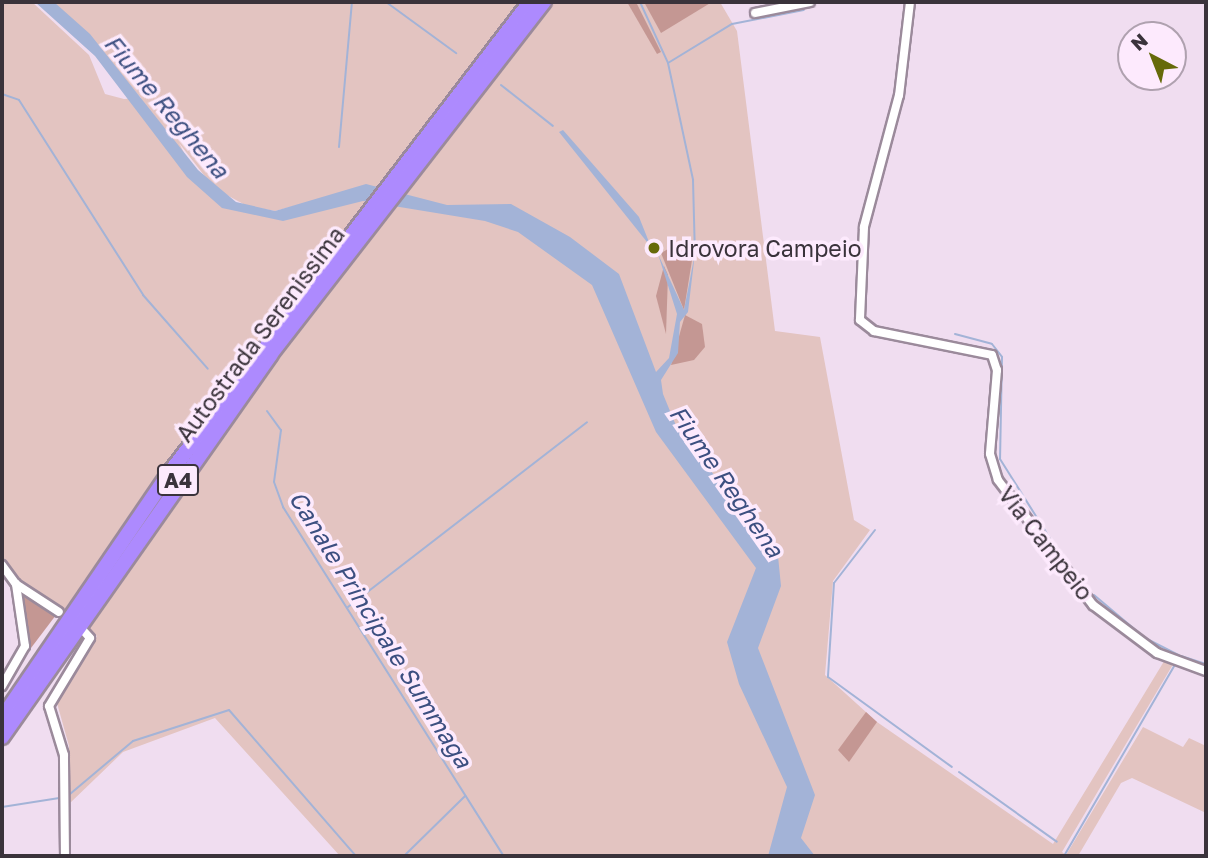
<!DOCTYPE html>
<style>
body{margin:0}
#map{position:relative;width:1208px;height:858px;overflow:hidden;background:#f0ddf0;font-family:"Golos Text",sans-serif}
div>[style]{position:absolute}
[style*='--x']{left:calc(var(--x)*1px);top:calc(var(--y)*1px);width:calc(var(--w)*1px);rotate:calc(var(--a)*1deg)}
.green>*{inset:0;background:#e3c4c1}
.forest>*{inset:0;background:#c49793}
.water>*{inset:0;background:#a3b3d7}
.stream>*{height:2px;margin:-1px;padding:0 1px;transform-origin:1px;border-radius:1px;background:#a3b3d7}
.roads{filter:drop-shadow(2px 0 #9b8a9b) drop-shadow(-2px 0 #9b8a9b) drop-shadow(0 2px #9b8a9b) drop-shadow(0 -2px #9b8a9b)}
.street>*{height:8px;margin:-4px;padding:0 4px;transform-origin:4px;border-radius:4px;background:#fff}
.highway>*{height:14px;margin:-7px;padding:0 7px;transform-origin:7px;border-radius:7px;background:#ad8afe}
.dots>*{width:19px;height:19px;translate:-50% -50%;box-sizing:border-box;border:4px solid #fdeafd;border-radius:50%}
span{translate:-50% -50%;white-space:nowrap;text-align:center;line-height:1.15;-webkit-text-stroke:7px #fdeafd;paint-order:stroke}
.shield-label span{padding:2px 5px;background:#fdeafd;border:2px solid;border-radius:5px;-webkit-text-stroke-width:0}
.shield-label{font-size:21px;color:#3a333b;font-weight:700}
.poi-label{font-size:23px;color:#3a333b}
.left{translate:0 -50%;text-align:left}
.street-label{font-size:23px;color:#3a333b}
.water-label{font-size:24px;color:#3c4f80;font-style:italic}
.frame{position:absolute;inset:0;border:4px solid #3a333b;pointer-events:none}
.north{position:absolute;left:1117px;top:21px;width:70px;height:70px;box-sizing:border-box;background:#fdeafd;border:2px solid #afa1af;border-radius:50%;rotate:318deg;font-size:19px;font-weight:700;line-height:28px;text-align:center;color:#3a333b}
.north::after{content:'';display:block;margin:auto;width:24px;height:32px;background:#666a0a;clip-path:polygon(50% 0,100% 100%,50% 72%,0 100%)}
</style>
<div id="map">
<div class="green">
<i style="clip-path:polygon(evenodd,2px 2px,32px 2px,89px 55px,105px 94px,124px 99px,141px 98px,54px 2px,720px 2px,737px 31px,775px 331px,820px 337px,854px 520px,870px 530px,833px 581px,825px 675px,877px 722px,1053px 844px,1166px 658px,1175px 661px,1062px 852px,1066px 855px,1143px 727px,1183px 747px,1189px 738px,1206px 746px,1206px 813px,1132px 778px,1121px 783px,1078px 856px,340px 856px,215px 718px,123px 752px,69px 804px,69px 746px,55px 696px,97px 636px,22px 582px,2px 559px,2px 2px,179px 143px,214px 188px,247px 206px,275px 211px,328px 197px,270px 216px,203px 190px,179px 143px)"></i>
</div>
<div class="forest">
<i style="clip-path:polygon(627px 2px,636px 2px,661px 52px,657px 54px)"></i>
<i style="clip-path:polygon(644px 2px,712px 2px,661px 33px)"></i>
<i style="clip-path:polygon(677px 244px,693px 254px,684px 310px,661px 253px)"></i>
<i style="clip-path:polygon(664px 266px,668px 275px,666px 334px,656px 296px)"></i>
<i style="clip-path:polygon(685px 315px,702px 324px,705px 347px,694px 360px,671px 365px)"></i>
<i style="clip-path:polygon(22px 592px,56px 615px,31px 648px,19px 594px)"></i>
<i style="clip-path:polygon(866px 712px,877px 722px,849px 762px,838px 750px)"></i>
</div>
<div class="water">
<i style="clip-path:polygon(35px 2px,54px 2px,90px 34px,198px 170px,236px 202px,275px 211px,366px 184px,447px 205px,511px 204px,570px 237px,619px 274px,656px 372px,669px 358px,677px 314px,658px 254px,684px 310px,695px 253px,688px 312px,680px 322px,678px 353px,661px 380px,663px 394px,677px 428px,778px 556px,781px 586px,758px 648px,815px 795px,801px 838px,815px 856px,768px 856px,787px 787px,739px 684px,727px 642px,756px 568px,656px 432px,592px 285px,518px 232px,485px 221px,363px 201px,283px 221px,222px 208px,187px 177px,95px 56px)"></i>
<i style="clip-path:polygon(563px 130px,639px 217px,651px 247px,559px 132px)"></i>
</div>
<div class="stream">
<i style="--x:386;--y:2;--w:87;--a:36.1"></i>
<i style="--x:640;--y:2;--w:67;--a:65.3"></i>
<i style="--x:668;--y:63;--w:120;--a:77.9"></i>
<i style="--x:693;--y:180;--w:75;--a:88.5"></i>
<i style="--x:668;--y:63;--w:75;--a:-31.4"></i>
<i style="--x:732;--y:24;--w:73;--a:-11"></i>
<i style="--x:501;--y:85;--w:66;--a:38.3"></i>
<i style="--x:2;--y:94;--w:18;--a:19"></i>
<i style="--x:19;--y:100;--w:231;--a:57.5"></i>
<i style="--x:143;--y:295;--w:98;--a:48.7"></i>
<i style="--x:339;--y:147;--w:146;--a:-84.9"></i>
<i style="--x:955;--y:334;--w:38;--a:15"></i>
<i style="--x:992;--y:344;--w:16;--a:52"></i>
<i style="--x:1002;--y:357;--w:102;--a:91.1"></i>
<i style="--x:1000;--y:459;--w:109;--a:57.8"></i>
<i style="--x:267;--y:411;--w:24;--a:54"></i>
<i style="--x:281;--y:430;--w:52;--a:97.7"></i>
<i style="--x:274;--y:482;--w:27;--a:70"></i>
<i style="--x:283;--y:507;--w:413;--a:57.7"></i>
<i style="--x:875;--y:530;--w:67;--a:127.7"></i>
<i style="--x:834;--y:583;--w:94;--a:93.7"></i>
<i style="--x:828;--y:677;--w:153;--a:36"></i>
<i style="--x:1064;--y:559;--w:21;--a:55"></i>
<i style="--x:1094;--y:595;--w:67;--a:40.1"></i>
<i style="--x:1145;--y:638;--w:38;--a:27"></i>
<i style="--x:348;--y:607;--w:302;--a:-37.7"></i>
<i style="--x:1181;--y:656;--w:26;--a:18"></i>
<i style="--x:959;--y:772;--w:120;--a:35.5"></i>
<i style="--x:70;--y:794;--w:82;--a:-40.1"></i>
<i style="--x:133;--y:741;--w:101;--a:-17.9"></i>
<i style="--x:229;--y:710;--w:194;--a:49"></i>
<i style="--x:2;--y:807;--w:58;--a:-9"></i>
<i style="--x:404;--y:856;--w:86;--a:-44.5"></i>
<i style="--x:1064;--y:856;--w:220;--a:-59.9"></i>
</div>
<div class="roads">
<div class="street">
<i style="--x:910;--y:2;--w:94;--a:96.7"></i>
<i style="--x:899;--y:95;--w:137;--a:104.9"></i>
<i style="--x:864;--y:227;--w:93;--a:92.5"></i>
<i style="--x:860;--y:320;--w:18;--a:38"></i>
<i style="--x:874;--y:331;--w:120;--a:11.5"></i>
<i style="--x:992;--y:355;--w:16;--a:72"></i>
<i style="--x:997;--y:370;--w:84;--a:94.8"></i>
<i style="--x:990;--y:454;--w:27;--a:73"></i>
<i style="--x:998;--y:480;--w:157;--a:52.8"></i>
<i style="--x:1093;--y:605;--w:80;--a:36.9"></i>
<i style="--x:1157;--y:653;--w:52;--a:20.2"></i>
<i style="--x:755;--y:13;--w:56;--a:-11.3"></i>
<i style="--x:2;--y:565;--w:24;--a:54"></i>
<i style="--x:16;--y:584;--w:51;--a:33.1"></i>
<i style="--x:2;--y:686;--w:46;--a:-60.1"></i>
<i style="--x:25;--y:646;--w:63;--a:-98.3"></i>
<i style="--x:65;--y:856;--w:101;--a:-90.6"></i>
<i style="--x:64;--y:755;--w:51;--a:-107"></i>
<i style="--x:49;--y:706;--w:79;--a:-58.9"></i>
<i style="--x:90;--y:638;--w:12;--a:-132"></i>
</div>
<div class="highway">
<i style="--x:2;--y:718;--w:294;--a:-55.7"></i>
<i style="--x:168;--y:475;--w:596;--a:-52.57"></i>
<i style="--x:2;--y:737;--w:467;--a:-54.9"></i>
<i style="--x:270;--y:355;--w:447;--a:-52.2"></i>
</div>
</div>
<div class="dots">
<i style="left:654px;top:248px;background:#666a0a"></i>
</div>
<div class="shield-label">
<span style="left:178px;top:480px">A4</span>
</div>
<div class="poi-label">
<span class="left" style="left:668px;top:248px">Idrovora Campeio</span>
</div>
<div class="street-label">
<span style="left:260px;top:334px;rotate:-53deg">Autostrada Serenissima</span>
<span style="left:1046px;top:543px;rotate:52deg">Via Campeio</span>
</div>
<div class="water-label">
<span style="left:167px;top:106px;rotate:50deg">Fiume Reghena</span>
<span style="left:727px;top:481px;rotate:55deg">Fiume Reghena</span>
<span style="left:381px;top:629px;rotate:58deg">Canale Principale Summaga</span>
</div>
<div class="frame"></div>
<div class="north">N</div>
</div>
